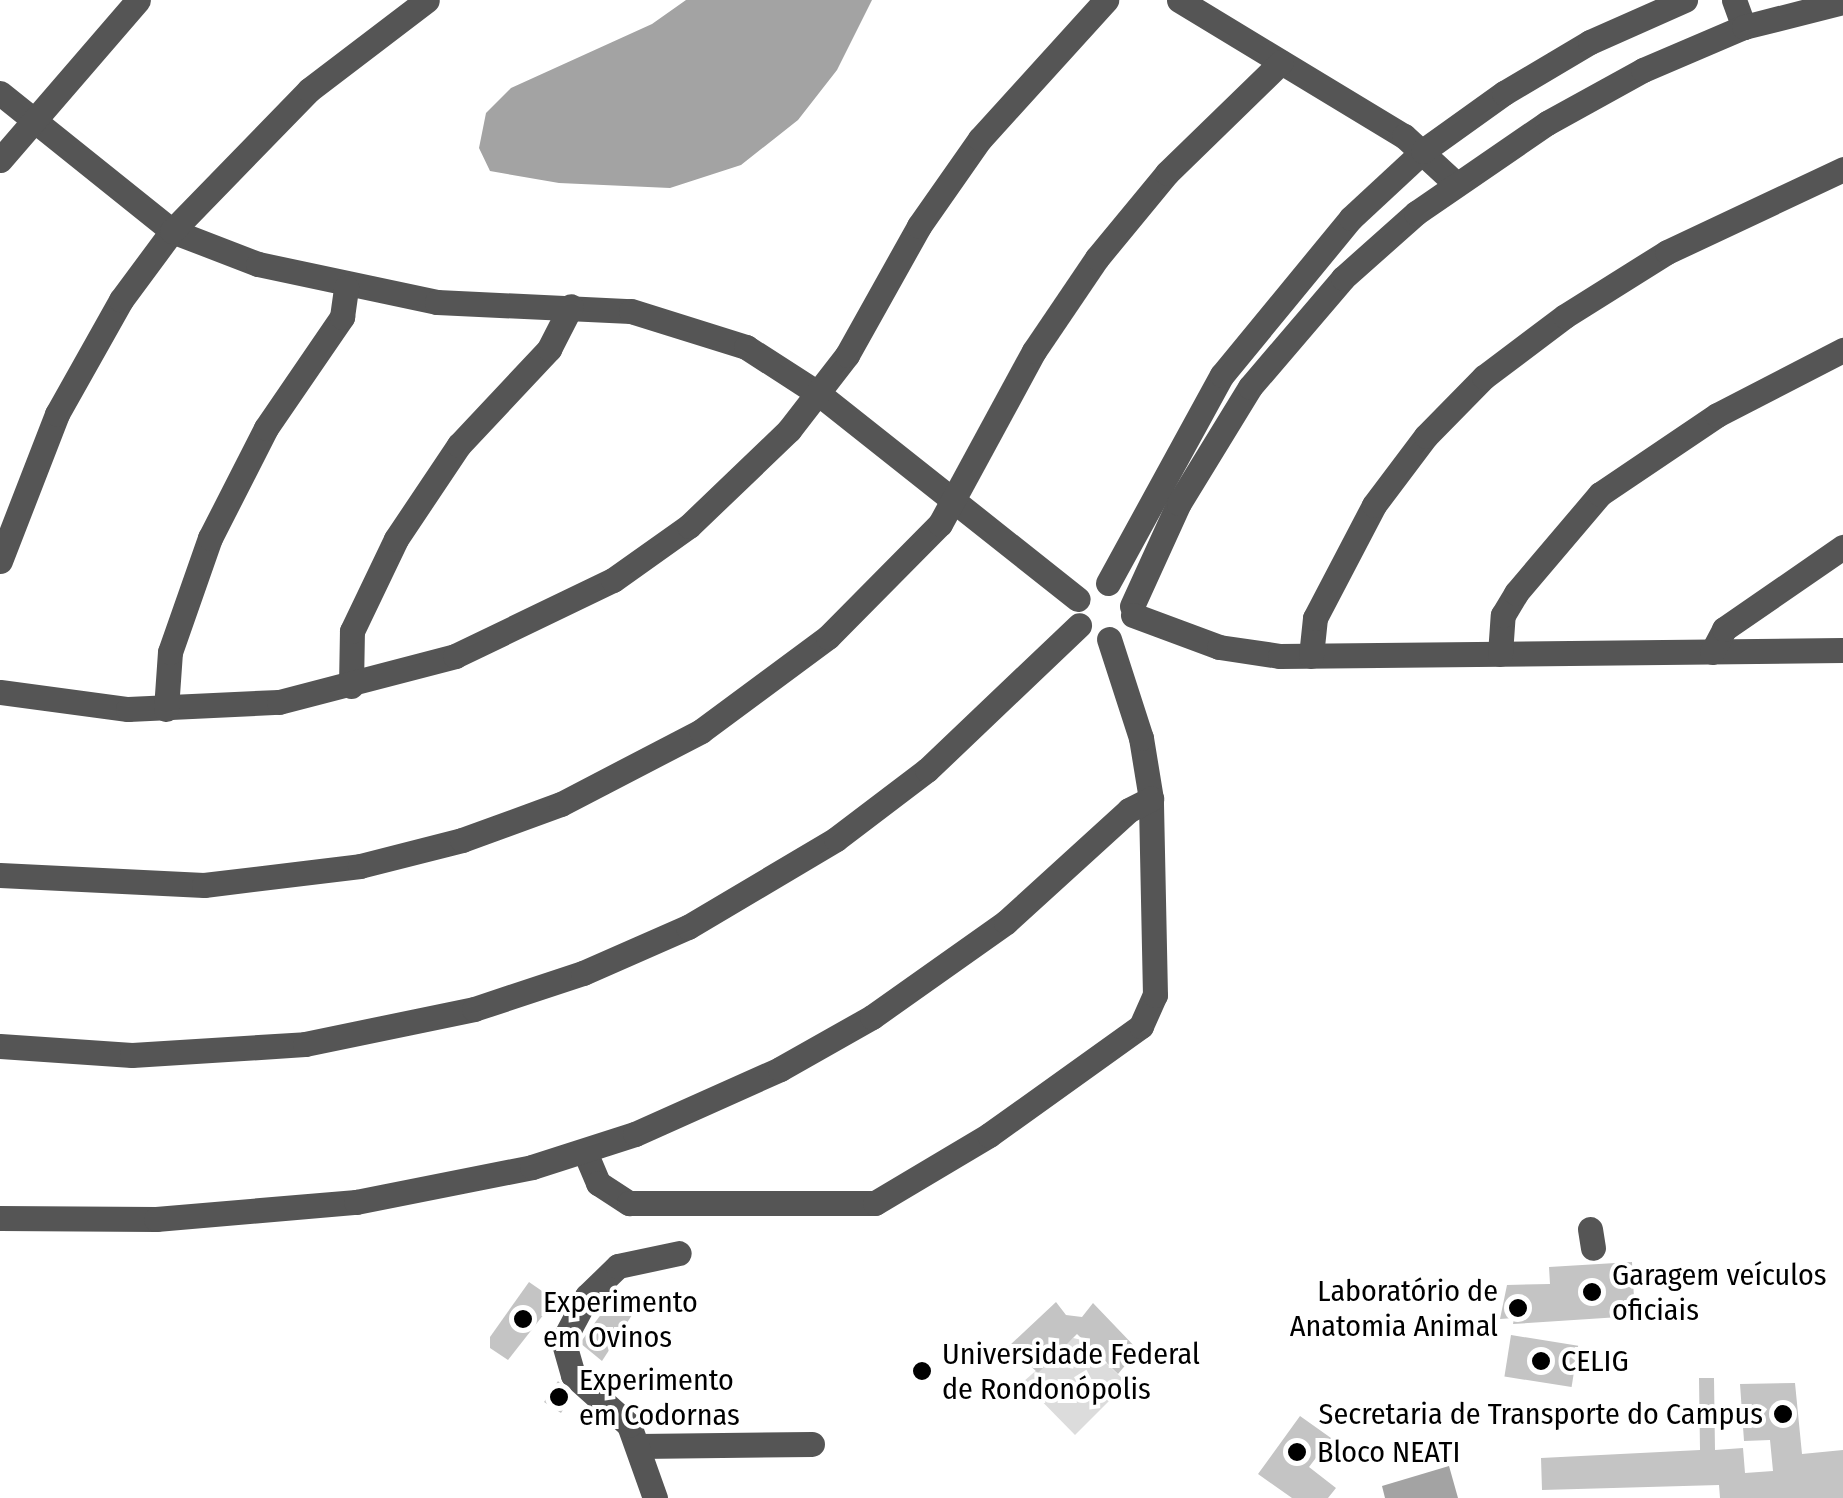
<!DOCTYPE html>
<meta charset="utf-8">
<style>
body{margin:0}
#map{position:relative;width:1843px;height:1498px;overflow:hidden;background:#fff;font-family:"Fira Sans Condensed",sans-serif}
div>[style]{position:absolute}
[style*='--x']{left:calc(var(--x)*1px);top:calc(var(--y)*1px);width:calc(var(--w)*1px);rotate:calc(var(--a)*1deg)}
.green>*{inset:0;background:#dcdcdc}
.water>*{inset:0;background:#a3a3a3}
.building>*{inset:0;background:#c4c4c4;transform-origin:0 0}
.minor>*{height:25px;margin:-12.5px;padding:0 12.5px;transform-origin:12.5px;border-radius:12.5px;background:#555}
.dots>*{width:28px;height:28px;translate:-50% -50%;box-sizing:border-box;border:5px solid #fff;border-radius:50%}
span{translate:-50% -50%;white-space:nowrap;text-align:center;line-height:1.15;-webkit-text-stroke:8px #fff;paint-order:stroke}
.poi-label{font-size:30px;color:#000}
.left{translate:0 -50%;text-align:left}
.right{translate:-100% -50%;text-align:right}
</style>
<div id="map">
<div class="green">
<i style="clip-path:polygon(1073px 1338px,1082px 1340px,1127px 1383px,1075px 1435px,1023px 1382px)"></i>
</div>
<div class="water">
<i style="clip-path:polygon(686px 0,872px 0,837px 70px,798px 120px,741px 165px,670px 188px,559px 183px,490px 171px,479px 148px,486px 113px,511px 88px,652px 24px)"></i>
<i style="clip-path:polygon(1449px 1466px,1458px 1498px,1385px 1498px,1382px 1486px)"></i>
</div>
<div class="building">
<i style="clip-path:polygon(1632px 1262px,1635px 1316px,1513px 1324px,1514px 1318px,1500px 1319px,1507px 1285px,1550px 1284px,1549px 1267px)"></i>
<i style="clip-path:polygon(529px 1282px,555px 1300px,508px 1360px,490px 1348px,490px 1337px)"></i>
<i style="clip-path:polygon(613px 1298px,634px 1312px,602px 1361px,580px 1343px)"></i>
<i style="clip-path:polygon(1056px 1302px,1066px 1315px,1082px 1317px,1093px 1303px,1138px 1350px,1118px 1374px,1077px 1334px,1038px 1373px,1009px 1346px)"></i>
<i style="left:1511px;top:1335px;width:68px;height:42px;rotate:9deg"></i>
<i style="clip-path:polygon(1699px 1378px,1714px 1378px,1715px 1450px,1743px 1448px,1745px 1473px,1773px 1471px,1770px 1440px,1744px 1441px,1740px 1384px,1795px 1383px,1802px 1454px,1843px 1450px,1843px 1498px,1720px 1498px,1719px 1485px,1542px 1490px,1541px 1458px,1700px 1450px)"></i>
<i style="clip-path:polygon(558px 1381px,572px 1396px,561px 1413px,544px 1402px)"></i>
<i style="clip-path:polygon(1300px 1416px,1331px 1438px,1309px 1467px,1336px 1488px,1328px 1498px,1292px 1498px,1258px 1474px)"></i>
</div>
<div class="minor">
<i style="--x:1179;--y:0;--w:263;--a:31.2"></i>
<i style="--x:1404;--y:136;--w:69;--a:42.7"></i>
<i style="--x:1734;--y:0;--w:29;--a:70"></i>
<i style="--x:0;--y:93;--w:221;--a:38.7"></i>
<i style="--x:172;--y:231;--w:92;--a:21"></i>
<i style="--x:258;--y:264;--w:183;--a:12"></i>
<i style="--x:437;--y:302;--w:194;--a:2.7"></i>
<i style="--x:631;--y:311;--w:121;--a:17.4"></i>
<i style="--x:746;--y:347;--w:87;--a:32.8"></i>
<i style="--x:819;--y:394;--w:330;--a:38.4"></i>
<i style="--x:0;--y:160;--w:211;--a:-49.2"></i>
<i style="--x:0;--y:561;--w:158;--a:-68.8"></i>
<i style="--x:57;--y:414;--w:131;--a:-60.7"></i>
<i style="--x:121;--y:300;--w:86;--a:-53.5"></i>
<i style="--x:172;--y:231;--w:197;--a:-45.8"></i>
<i style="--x:309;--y:90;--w:148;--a:-37.3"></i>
<i style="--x:1108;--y:583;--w:237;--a:-61.3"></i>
<i style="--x:1222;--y:375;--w:203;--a:-50.6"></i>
<i style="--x:1351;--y:218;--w:98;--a:-42.9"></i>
<i style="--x:1423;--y:151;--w:100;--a:-35.6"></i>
<i style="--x:1504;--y:93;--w:100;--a:-30.7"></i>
<i style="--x:1590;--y:42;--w:104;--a:-23.9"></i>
<i style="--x:1132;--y:606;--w:113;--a:-65.5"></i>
<i style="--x:1179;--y:503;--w:136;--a:-58.5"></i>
<i style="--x:1250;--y:387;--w:143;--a:-49.5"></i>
<i style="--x:1343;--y:278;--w:98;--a:-41.7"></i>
<i style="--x:1416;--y:213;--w:159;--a:-34.5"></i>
<i style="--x:1547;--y:123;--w:110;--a:-28.9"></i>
<i style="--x:1643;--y:70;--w:110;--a:-23.1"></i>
<i style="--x:1744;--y:27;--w:102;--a:-14.2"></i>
<i style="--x:1133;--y:615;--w:92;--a:20.4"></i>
<i style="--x:1219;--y:647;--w:62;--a:8.4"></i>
<i style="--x:1280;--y:656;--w:563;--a:-0.61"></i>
<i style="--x:1712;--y:652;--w:26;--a:-62"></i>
<i style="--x:1724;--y:629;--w:145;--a:-34.6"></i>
<i style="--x:1500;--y:654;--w:39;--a:-86"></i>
<i style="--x:1503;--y:615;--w:26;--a:-59"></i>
<i style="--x:1516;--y:593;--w:130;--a:-49.7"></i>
<i style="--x:1600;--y:494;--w:141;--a:-34"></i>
<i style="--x:1717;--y:415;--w:142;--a:-27.3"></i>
<i style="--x:1311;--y:656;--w:38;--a:-84"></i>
<i style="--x:1315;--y:618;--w:127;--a:-62.4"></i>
<i style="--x:1374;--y:505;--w:86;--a:-53"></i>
<i style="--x:1426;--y:436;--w:83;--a:-45.5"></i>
<i style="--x:1484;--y:377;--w:101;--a:-37"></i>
<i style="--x:1565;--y:316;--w:120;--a:-32.1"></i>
<i style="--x:1667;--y:252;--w:195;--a:-25.2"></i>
<i style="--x:351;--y:686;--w:55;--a:-89"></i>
<i style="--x:352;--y:631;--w:102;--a:-64.4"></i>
<i style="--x:396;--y:539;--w:113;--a:-56.2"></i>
<i style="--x:459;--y:445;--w:132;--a:-46.8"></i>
<i style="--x:549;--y:349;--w:48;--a:-62.9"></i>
<i style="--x:0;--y:692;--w:129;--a:7.6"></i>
<i style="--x:128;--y:709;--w:151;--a:-2.7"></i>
<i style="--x:279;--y:702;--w:182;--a:-14.6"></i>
<i style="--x:455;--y:656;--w:175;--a:-25.7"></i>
<i style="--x:613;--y:580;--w:93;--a:-35.4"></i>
<i style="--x:689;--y:526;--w:139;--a:-43.8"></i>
<i style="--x:789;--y:430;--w:95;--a:-52.3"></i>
<i style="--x:847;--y:355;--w:148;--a:-60.8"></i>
<i style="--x:919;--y:226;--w:106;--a:-55"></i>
<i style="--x:980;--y:139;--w:188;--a:-47.8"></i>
<i style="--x:166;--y:709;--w:57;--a:-86"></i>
<i style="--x:170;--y:652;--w:121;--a:-70.7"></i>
<i style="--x:210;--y:538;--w:123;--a:-63"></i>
<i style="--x:266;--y:428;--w:135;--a:-55.6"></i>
<i style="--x:342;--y:317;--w:30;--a:-82"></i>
<i style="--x:0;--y:875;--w:204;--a:2.8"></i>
<i style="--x:204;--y:885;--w:157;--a:-6.9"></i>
<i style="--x:360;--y:866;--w:105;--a:-14.3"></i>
<i style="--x:462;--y:840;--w:105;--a:-20"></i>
<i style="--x:561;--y:804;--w:158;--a:-27.5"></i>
<i style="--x:701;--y:731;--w:158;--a:-36.5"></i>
<i style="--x:828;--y:637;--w:159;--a:-45.3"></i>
<i style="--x:940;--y:524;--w:197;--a:-61.5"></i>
<i style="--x:1034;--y:351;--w:112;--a:-55.9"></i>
<i style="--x:1097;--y:258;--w:110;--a:-50.5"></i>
<i style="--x:1167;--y:173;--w:159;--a:-44.2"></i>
<i style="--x:0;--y:1046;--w:132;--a:3.9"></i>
<i style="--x:132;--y:1055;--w:173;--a:-3.6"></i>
<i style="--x:305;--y:1044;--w:173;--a:-11.7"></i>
<i style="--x:474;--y:1009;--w:115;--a:-18.3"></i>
<i style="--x:583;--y:973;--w:115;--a:-23.7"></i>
<i style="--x:688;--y:927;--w:172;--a:-30.7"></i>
<i style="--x:836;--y:839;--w:114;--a:-37.2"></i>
<i style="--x:927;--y:770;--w:210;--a:-43.6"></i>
<i style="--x:585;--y:1152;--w:34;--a:67"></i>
<i style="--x:598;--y:1183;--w:37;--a:33"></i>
<i style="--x:629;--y:1203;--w:246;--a:0"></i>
<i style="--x:875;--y:1203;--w:133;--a:-30.8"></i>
<i style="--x:989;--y:1135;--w:187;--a:-35.6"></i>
<i style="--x:1141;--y:1026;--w:34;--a:-66"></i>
<i style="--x:1155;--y:995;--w:196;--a:-91.2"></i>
<i style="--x:1151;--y:799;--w:62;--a:-99.3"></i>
<i style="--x:1141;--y:738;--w:104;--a:-107.9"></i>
<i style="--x:0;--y:1218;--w:156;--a:0.4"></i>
<i style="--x:156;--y:1219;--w:201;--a:-4.9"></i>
<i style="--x:356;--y:1202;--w:179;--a:-11.2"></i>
<i style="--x:532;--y:1167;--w:108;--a:-17.8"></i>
<i style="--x:635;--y:1134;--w:159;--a:-24.1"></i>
<i style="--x:780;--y:1069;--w:106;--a:-29.5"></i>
<i style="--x:872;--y:1017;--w:164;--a:-35.3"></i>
<i style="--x:1006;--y:922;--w:166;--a:-42.3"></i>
<i style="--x:1129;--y:810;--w:25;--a:-27"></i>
<i style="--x:1590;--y:1229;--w:19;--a:81"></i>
<i style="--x:639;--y:1446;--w:173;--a:-0.7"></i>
<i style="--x:655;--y:1498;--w:77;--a:-109.6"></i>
<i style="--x:629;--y:1425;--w:75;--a:-138.2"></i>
<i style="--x:573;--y:1375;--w:35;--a:-106"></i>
<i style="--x:563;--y:1341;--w:51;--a:-61.9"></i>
<i style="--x:587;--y:1296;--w:43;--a:-44.1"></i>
<i style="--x:618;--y:1266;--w:62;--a:-12"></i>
</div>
<div class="dots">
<i style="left:1592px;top:1292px;background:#000"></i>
<i style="left:1518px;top:1308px;background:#000"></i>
<i style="left:523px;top:1319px;background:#000"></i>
<i style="left:1541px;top:1361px;background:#000"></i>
<i style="left:922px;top:1371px;background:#000"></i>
<i style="left:559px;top:1397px;background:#000"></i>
<i style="left:1783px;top:1414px;background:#000"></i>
<i style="left:1297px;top:1452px;background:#000"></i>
</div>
<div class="poi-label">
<span class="left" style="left:1612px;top:1292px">Garagem veículos<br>oficiais</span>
<span class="right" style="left:1498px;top:1308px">Laboratório de<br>Anatomia Animal</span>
<span class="left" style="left:543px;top:1319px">Experimento<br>em Ovinos</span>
<span class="left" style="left:942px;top:1371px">Universidade Federal<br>de Rondonópolis</span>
<span class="left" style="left:1561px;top:1361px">CELIG</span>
<span class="left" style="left:579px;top:1397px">Experimento<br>em Codornas</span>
<span class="right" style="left:1763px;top:1414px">Secretaria de Transporte do Campus</span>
<span class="left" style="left:1317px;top:1452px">Bloco NEATI</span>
</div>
</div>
